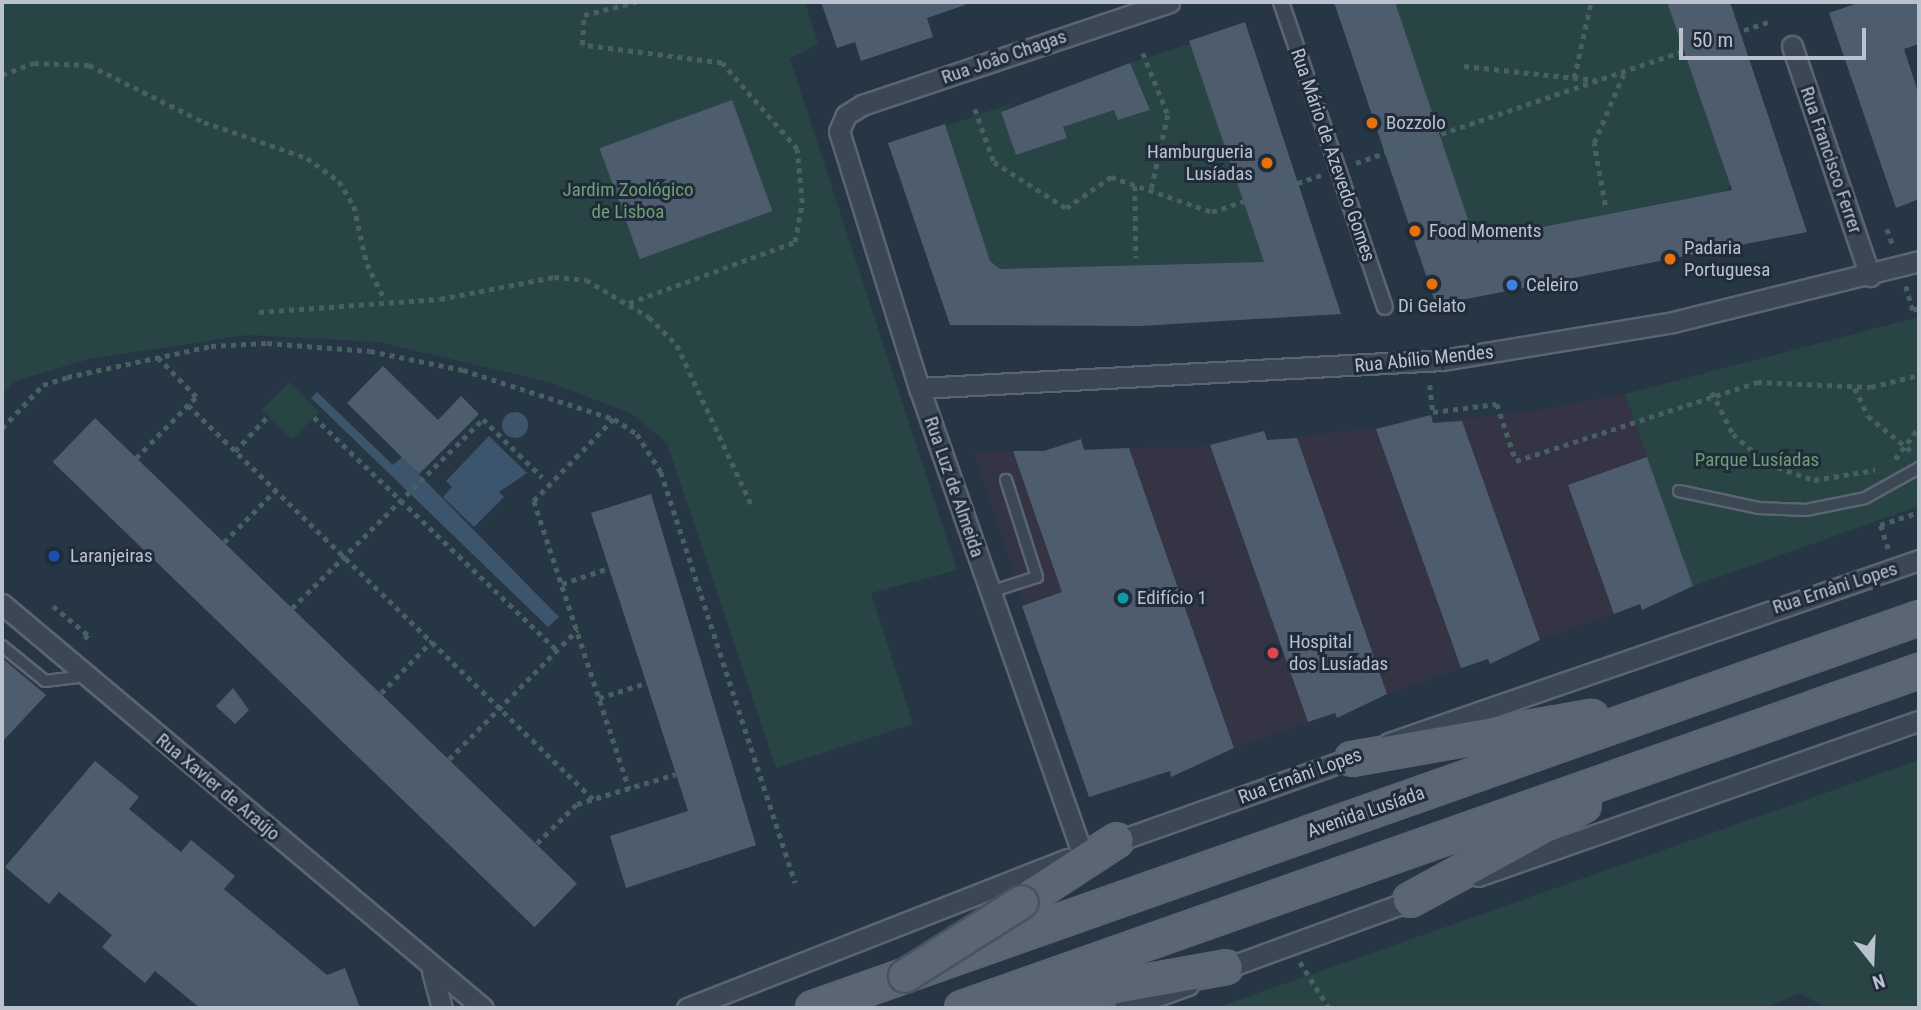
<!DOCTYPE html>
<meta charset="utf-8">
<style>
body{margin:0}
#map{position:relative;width:1921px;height:1010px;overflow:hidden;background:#273644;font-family:"Roboto Condensed",sans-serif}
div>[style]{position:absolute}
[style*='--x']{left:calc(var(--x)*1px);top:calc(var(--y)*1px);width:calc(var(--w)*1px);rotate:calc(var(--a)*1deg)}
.medical>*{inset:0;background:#343444}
.green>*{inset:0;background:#294445;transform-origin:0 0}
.water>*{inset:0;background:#3d546d}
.round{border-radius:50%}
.building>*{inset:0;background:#4e5d6d;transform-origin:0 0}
.path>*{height:4.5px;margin-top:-2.25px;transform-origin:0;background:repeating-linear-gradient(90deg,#476061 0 5px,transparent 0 10px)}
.roads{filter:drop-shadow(2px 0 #5a6571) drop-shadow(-2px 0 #5a6571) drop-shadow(0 2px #5a6571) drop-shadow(0 -2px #5a6571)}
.service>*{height:10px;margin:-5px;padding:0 5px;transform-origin:5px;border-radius:5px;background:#3b4753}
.pedestrian>*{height:14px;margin:-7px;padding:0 7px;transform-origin:7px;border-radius:7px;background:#3b4753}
.minor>*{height:19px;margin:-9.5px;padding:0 9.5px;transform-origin:9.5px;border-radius:9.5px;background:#3b4753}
.primary>*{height:32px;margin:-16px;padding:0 16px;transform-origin:16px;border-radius:16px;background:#5a6673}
.bridges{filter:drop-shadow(2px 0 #485360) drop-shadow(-2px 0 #485360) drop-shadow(0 2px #485360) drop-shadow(0 -2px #485360)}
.primary-bridge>*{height:32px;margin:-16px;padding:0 16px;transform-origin:16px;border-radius:16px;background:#5a6673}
.dots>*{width:19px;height:19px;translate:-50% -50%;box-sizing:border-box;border:4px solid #202c39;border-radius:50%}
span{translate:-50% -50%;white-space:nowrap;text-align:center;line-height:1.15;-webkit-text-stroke:6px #202c39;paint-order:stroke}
.street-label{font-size:19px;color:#b9c2cd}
.poi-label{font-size:19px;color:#b9c2cd}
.left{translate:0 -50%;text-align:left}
.right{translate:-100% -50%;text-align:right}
.park-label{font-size:19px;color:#709e77}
.frame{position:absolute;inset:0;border:4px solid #b9c2cd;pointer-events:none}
.north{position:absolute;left:1837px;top:926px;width:70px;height:70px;-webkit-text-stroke:5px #202c39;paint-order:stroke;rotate:162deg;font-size:19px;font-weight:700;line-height:28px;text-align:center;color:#b9c2cd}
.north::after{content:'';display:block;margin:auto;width:24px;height:32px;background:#b9c2cd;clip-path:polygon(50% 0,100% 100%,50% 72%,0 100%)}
.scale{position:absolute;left:1679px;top:28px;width:187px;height:32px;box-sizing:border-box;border:4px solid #b9c2cd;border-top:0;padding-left:9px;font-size:21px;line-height:24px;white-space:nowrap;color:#b9c2cd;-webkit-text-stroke:5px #202c39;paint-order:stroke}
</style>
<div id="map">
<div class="medical">
<i style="clip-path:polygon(1919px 317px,1919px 506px,1090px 799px,974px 452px,1206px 446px,1526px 412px,1625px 394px)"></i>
</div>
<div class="green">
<i style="clip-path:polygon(2px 2px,805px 2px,818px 43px,790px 59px,957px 570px,871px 593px,913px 724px,776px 768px,667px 443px,632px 414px,552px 383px,379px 342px,247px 335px,89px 359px,15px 381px,2px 394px)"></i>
<i style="clip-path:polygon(1395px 2px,1667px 2px,1730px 184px,1726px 191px,1475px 240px)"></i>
<i style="clip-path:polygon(1190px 44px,1264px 262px,1000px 269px,990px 261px,946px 126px,1016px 102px,1001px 112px,1016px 155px,1067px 138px,1063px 127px,1114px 110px,1119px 120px,1148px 111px,1130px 63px)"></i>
<i style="clip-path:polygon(1919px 317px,1919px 506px,1693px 586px,1625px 394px)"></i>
<i style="left:289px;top:382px;width:42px;height:39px;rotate:44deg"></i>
<i style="clip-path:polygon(1919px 760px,1919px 1000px,1914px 1008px,1826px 1008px,1800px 993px,1764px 1008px,1216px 1008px)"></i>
</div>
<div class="water">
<i style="clip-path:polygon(317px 392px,393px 465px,402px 457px,559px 617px,548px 627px,311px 398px)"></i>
<i class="round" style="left:502px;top:412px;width:26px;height:26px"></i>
<i style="clip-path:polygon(489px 436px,527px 473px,499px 492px,504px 497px,474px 527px,443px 497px,452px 487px,446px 481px)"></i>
</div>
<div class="building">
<i style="clip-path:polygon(821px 2px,964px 2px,965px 5px,927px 18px,933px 37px,861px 61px,855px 42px,837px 48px)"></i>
<i style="clip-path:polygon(1334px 2px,1395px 2px,1475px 240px,1732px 190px,1667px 2px,1730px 2px,1807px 232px,1436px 305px)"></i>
<i style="clip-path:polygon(1861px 2px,1919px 2px,1919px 44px,1904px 49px,1919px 95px,1919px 199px,1896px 208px,1829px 13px)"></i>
<i style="clip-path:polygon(1245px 22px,1341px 314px,1140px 326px,950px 325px,888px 143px,945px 124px,990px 261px,1000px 269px,1264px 262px,1189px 41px)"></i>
<i style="clip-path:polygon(1130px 63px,1150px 110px,1118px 120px,1114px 110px,1063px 127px,1067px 138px,1016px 155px,1001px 112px)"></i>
<i style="left:732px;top:100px;width:118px;height:141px;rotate:70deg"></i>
<i style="clip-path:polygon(383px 366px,438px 420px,461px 396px,479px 414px,419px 474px,347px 403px)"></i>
<i style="clip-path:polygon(1431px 415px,1433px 423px,1462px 421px,1540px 640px,1490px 664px,1488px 659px,1461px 668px,1376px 429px)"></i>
<i style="left:95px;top:418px;width:670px;height:61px;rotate:44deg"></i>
<i style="clip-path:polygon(1264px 431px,1267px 440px,1297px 438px,1387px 694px,1337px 718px,1335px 713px,1308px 722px,1210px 445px)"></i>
<i style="clip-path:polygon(1081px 439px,1084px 450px,1129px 448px,1234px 748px,1171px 777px,1170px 771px,1089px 797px,1022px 606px,1062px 592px,1013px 451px,1044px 451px)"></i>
<i style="clip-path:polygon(1647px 457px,1693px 586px,1642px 610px,1640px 604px,1614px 614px,1568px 485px)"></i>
<i style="clip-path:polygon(651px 494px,756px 845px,626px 888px,610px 836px,688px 811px,591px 513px)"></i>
<i style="clip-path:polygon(2px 658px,46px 695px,2px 742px)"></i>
<i style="clip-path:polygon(233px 688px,249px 710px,235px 724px,216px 706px)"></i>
<i style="clip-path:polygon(95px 761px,139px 797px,129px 809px,181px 852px,191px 840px,235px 876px,224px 889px,327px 975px,345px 968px,360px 1008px,200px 1008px,155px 971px,145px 983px,102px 947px,112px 935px,59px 892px,49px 904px,5px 867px)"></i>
</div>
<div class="path">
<i style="--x:1143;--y:53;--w:67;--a:68"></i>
<i style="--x:1168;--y:115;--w:78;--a:102.6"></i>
<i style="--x:1464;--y:66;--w:132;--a:6.1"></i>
<i style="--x:2;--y:75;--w:34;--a:-21"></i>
<i style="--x:34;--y:63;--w:55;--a:2.1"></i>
<i style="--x:89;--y:65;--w:128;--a:26.4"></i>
<i style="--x:204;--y:122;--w:109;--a:19.3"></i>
<i style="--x:307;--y:158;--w:39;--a:36"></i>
<i style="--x:339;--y:181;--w:29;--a:59"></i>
<i style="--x:354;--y:206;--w:59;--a:77.4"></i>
<i style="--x:367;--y:264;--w:40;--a:63.4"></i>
<i style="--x:1574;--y:78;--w:78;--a:-77.4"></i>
<i style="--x:975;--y:109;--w:56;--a:70.3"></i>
<i style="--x:994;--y:162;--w:85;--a:32.6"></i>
<i style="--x:1066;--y:208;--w:55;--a:-34.6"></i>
<i style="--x:1111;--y:177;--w:107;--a:19.1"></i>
<i style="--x:1212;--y:212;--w:115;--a:-18.7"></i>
<i style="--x:1356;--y:163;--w:436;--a:-18.9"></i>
<i style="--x:1135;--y:186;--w:72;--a:89.2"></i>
<i style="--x:1605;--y:205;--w:63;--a:-100.1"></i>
<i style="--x:1594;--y:143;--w:76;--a:-66.8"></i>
<i style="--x:1887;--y:229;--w:20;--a:70"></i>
<i style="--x:1906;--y:286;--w:25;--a:74"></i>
<i style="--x:1913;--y:310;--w:6;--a:-18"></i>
<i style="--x:629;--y:303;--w:177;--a:-20.2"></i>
<i style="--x:795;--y:242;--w:40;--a:-80"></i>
<i style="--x:802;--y:203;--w:54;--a:-95.3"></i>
<i style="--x:797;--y:149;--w:114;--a:-131.1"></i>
<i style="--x:722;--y:63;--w:141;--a:-172.7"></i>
<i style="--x:582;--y:45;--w:30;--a:-86"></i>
<i style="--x:584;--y:15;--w:54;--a:-14"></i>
<i style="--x:259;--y:312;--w:181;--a:-4.1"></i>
<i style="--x:440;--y:299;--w:116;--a:-10.9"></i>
<i style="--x:554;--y:277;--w:32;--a:5"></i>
<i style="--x:586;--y:280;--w:73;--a:30.4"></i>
<i style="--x:649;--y:317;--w:40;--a:45"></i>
<i style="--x:677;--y:345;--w:175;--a:65"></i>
<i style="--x:1430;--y:385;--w:27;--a:84"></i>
<i style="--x:1433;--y:412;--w:64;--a:-7.1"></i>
<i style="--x:1497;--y:404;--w:60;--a:71.6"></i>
<i style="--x:1516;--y:461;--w:254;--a:-18.1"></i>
<i style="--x:1757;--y:382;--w:114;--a:2.5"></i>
<i style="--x:1871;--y:387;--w:49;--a:-14"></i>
<i style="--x:1855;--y:388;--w:31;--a:65"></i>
<i style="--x:1868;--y:416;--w:55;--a:39.1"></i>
<i style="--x:1712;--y:392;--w:47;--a:63.4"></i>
<i style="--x:1733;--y:434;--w:46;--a:40.6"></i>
<i style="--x:1768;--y:464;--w:49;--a:19.2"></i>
<i style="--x:1814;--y:480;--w:62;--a:-9.3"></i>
<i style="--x:188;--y:405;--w:565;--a:44.21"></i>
<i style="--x:314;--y:417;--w:337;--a:43.8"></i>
<i style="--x:614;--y:419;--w:115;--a:134.3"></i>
<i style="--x:534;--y:501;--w:303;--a:71.7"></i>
<i style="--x:2;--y:428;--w:59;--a:-46.4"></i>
<i style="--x:43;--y:385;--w:25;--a:-18"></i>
<i style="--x:67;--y:377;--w:147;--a:-12.1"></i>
<i style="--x:211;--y:346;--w:56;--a:-3.1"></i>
<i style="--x:267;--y:343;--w:103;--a:4.4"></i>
<i style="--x:370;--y:351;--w:95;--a:11.5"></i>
<i style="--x:463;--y:370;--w:159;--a:18"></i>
<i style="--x:614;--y:419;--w:27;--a:33"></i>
<i style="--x:637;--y:434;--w:45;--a:57.7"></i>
<i style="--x:661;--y:472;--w:432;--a:71.9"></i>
<i style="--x:2;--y:445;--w:1;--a:45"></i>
<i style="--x:235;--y:451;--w:48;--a:-46.7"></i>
<i style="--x:136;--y:458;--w:86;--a:-45.5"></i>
<i style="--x:196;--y:397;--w:56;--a:-134.3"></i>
<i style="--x:1895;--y:459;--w:40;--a:-53"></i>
<i style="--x:224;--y:542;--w:74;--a:-45"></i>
<i style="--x:1888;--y:549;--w:25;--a:-108"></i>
<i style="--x:1880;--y:525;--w:41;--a:-18.4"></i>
<i style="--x:562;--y:584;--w:50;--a:-18.8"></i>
<i style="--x:53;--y:606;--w:45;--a:39.6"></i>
<i style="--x:88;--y:635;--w:10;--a:127"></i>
<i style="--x:292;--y:608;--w:269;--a:-44.7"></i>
<i style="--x:483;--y:419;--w:83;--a:44.5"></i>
<i style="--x:381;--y:693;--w:73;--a:-45.6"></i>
<i style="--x:599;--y:698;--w:49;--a:-17.7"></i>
<i style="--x:449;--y:759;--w:182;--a:-45.2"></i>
<i style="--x:537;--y:843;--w:56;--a:-44.3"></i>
<i style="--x:577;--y:804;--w:103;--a:-16.9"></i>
<i style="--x:1300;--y:962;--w:54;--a:57.8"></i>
</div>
<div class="roads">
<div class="service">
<i style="--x:1679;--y:491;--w:81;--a:12.1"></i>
<i style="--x:1758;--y:508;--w:48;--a:2.4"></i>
<i style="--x:1806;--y:510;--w:60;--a:-11.5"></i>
<i style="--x:1865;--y:498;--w:62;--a:-29.1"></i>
<i style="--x:990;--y:592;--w:49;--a:-17.7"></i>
<i style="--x:1037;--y:577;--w:102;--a:-107.7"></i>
<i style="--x:2;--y:646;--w:55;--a:39.1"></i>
<i style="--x:45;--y:681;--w:41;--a:-7"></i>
</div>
<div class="pedestrian">
<i style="--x:1281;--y:2;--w:322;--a:71.2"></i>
</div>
<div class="minor">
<i style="--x:1792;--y:46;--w:243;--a:71.3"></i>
<i style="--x:919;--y:388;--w:524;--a:-3.06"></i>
<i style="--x:1442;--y:360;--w:234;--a:-9.3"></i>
<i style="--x:1673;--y:322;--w:253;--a:-13.9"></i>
<i style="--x:2;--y:604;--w:628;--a:40.03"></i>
<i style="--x:1389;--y:743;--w:561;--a:-19.05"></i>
<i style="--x:1109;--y:844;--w:267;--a:-19.5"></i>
<i style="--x:1082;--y:853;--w:493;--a:-109.3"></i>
<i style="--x:919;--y:388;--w:269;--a:-107.3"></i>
<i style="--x:839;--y:131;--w:17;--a:-66"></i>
<i style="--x:846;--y:115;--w:19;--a:-32"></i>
<i style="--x:862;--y:105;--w:324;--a:-18.5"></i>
<i style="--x:1478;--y:876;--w:467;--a:-19.4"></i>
<i style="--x:432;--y:971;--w:38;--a:75"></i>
<i style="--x:1218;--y:971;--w:215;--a:-20.1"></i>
<i style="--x:687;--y:1008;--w:409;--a:-21.4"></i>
<i style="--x:1124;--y:1008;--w:68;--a:-19.8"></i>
</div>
<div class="primary">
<i style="--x:1352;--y:759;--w:243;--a:-10"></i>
<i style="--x:1410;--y:900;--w:198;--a:-28.6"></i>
<i style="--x:1022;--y:902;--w:113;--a:-33.1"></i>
<i style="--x:1021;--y:1004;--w:208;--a:-10.2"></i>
<i style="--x:813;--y:1008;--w:1173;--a:-19.42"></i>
<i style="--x:962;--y:1008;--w:1015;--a:-19.4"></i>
</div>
</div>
<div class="bridges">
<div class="primary-bridge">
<i style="--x:905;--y:976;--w:138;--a:-32.3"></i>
</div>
</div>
<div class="dots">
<i style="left:1372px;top:123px;background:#e8710a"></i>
<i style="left:1267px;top:163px;background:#e8710a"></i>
<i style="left:1415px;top:231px;background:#e8710a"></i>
<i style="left:1670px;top:259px;background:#e8710a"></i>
<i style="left:1432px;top:284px;background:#e8710a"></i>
<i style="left:1512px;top:285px;background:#3f7fe0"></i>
<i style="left:54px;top:556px;background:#1a4fb4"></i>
<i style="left:1123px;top:598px;background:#0f9aa8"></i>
<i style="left:1273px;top:653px;background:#e0444e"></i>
</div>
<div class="street-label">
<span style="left:1004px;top:57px;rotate:-19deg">Rua João Chagas</span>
<span style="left:1333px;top:155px;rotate:71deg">Rua Mário de Azevedo Gomes</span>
<span style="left:1831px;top:160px;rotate:71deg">Rua Francisco Ferrer</span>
<span style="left:1424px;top:359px;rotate:-6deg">Rua Abílio Mendes</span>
<span style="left:954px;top:487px;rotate:71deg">Rua Luz de Almeida</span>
<span style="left:1835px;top:588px;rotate:-18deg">Rua Ernâni Lopes</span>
<span style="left:1300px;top:776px;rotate:-20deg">Rua Ernâni Lopes</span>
<span style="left:218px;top:787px;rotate:40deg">Rua Xavier de Araújo</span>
<span style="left:1366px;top:812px;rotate:-19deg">Avenida Lusíada</span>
</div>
<div class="poi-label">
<span class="left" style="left:1386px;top:123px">Bozzolo</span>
<span class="right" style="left:1253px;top:163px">Hamburgueria<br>Lusíadas</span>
<span class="left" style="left:1429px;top:231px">Food Moments</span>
<span class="left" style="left:1684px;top:259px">Padaria<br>Portuguesa</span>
<span class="left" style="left:1526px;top:285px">Celeiro</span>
<span style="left:1432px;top:306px">Di Gelato</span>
<span class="left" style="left:70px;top:556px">Laranjeiras</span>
<span class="left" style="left:1137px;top:598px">Edifício 1</span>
<span class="left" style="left:1289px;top:653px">Hospital<br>dos Lusíadas</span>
</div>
<div class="park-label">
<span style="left:628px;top:201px">Jardim Zoológico<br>de Lisboa</span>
<span style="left:1757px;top:460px">Parque Lusíadas</span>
</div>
<div class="frame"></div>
<div class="north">N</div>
<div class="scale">50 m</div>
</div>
